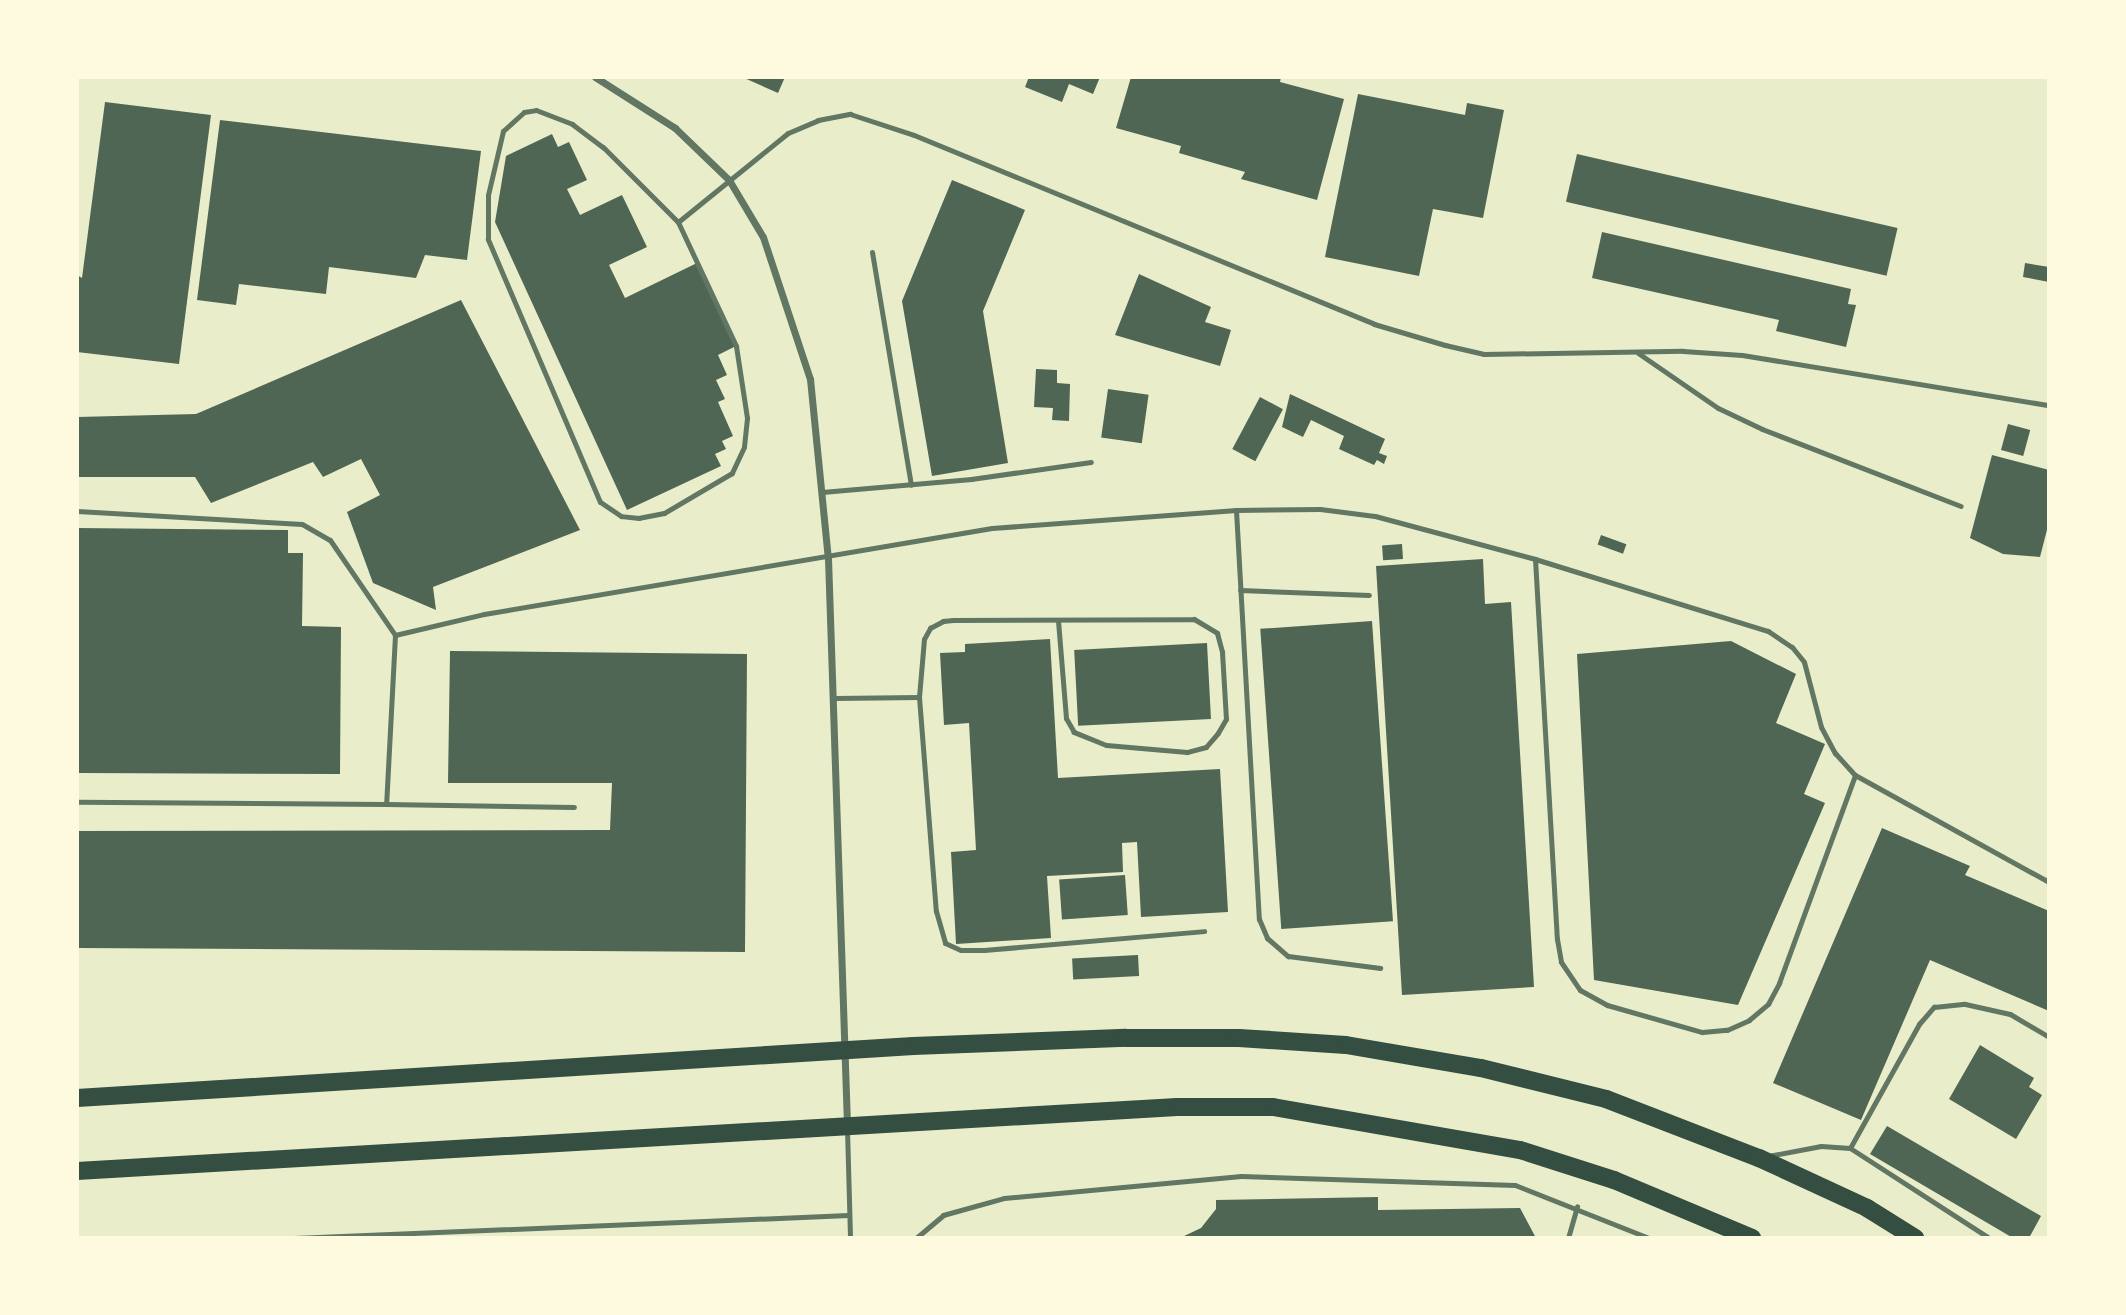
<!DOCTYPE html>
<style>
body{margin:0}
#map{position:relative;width:2126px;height:1315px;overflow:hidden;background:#e9edc9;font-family:"Asap Condensed",sans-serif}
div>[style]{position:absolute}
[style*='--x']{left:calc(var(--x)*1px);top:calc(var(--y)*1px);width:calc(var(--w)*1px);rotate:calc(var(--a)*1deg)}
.building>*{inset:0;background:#4f6655;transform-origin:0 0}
.service>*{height:5px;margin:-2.5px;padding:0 2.5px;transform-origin:2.5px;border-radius:2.5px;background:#617663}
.minor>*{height:7px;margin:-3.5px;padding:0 3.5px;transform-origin:3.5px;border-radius:3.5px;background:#617663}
.primary>*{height:18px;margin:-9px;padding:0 9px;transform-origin:9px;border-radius:9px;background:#344e41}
span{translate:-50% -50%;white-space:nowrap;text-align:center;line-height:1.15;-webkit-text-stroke:6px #fefae0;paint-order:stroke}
.frame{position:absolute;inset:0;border:79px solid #fefae0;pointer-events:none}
</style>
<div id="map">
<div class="building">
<i style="clip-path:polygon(742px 77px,785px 77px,778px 93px)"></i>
<i style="clip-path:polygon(1029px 77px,1100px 77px,1093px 94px,1069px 84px,1062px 102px,1025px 87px)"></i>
<i style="clip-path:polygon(1131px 77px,1281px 77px,1280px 82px,1344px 99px,1317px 200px,1241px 179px,1245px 172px,1179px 153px,1181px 146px,1116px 128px)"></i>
<i style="clip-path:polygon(1358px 94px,1465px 115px,1467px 103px,1504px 110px,1483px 218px,1433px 209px,1419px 276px,1325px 257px)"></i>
<i style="clip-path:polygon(105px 102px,211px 115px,179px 364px,77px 352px,77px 275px,82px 278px)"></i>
<i style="clip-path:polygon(220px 120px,481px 151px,467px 260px,425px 255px,416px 278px,329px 267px,326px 294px,239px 284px,236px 305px,197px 300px)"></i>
<i style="clip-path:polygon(552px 134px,558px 147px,569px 142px,587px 180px,567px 189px,580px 215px,622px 195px,647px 247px,609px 265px,625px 298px,697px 263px,736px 346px,718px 355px,727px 375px,716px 380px,725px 399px,718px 402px,733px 436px,722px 441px,726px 449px,715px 454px,721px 466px,627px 510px,495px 222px,506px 156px)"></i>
<i style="left:1577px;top:154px;width:329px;height:49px;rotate:13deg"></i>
<i style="clip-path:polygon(952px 180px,1025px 210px,983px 311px,1008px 463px,932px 476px,902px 301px)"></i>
<i style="clip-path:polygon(1602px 232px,1851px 289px,1848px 304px,1856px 305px,1846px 347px,1776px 331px,1779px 320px,1592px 278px)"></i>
<i style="clip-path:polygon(2025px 263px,2049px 267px,2049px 282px,2023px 277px)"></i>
<i style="clip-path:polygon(1139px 274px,1211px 307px,1205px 322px,1231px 330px,1220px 366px,1115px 335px)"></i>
<i style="clip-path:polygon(461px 300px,580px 530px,433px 587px,436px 610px,373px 583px,347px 512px,380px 495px,361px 459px,323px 477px,313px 462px,211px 503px,195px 477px,77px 477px,77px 417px,196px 414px)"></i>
<i style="clip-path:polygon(1036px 369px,1057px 370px,1057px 383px,1070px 384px,1069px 421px,1052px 420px,1053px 408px,1034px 407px)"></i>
<i style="left:1108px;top:389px;width:41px;height:49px;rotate:8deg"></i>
<i style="clip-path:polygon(1290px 394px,1385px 439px,1379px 453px,1387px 456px,1384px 464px,1377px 460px,1374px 465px,1339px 449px,1344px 436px,1311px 420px,1303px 437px,1282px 427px)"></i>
<i style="left:1260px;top:397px;width:26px;height:59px;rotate:28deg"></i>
<i style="left:2008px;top:424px;width:23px;height:27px;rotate:15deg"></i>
<i style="clip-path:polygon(1992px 455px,2049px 470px,2049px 522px,2040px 557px,2003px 554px,1970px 538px)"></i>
<i style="clip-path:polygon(77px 528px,288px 530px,288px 553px,303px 553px,302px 626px,341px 627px,340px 774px,77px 773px)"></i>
<i style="left:1601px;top:535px;width:27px;height:10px;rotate:20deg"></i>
<i style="left:1402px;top:544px;width:15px;height:20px;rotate:86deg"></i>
<i style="clip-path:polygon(1483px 559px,1485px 604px,1511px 602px,1534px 987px,1402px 995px,1376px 566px)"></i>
<i style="left:1372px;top:621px;width:301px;height:112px;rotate:86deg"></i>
<i style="clip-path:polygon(1050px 639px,1058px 778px,1220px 769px,1228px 912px,1141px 917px,1137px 842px,1122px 843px,1123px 872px,1047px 876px,1051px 938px,956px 944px,951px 852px,976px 850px,969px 723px,944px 725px,940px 653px,965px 652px,965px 644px)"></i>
<i style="clip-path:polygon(1731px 641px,1796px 674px,1776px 723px,1825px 744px,1804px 794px,1825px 803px,1738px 1005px,1594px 980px,1577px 654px)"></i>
<i style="left:1207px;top:643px;width:76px;height:133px;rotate:87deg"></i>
<i style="clip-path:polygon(450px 651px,747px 654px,745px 952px,77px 948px,77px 831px,610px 830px,612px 783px,448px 783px)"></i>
<i style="clip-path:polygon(1882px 828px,1970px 866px,1965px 875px,2049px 911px,2049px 1011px,1930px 960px,1861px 1120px,1773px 1083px)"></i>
<i style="left:1125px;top:875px;width:40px;height:66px;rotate:86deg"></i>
<i style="left:1138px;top:955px;width:21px;height:66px;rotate:87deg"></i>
<i style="clip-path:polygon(1980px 1045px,2034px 1078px,2029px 1087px,2042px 1095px,2016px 1139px,1949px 1099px)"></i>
<i style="clip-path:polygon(1887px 1126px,2041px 1216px,2029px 1238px,2013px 1238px,1870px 1154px)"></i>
<i style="clip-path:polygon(1378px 1197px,1378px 1210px,1520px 1208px,1536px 1238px,1180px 1238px,1201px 1228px,1216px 1209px,1216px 1200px)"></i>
</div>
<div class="service">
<i style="--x:536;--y:110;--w:39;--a:21"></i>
<i style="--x:572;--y:124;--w:39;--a:37"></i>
<i style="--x:603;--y:147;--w:106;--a:45"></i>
<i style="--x:678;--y:222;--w:137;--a:64.9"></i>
<i style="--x:736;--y:346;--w:73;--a:81.3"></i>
<i style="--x:747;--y:418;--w:29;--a:96"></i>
<i style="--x:744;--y:447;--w:29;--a:115"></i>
<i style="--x:732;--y:473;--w:79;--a:149.5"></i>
<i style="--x:664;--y:513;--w:25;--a:169"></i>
<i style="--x:639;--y:518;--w:18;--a:-174"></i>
<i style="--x:621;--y:516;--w:25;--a:-146"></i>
<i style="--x:600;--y:502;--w:286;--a:-113.1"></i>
<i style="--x:488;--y:239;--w:44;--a:-90"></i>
<i style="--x:488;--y:195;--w:66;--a:-76.8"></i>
<i style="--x:503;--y:131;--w:28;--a:-42"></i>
<i style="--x:524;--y:112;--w:12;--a:-9"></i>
<i style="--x:678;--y:222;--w:141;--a:-39"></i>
<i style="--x:788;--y:133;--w:33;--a:-23"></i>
<i style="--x:818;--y:120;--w:33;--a:-11"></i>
<i style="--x:850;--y:114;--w:67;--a:18.2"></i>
<i style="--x:914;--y:135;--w:497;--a:22.3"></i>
<i style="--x:1374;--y:324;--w:74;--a:16.5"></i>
<i style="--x:1445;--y:345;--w:40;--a:13"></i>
<i style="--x:1484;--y:354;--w:199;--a:-0.9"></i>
<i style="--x:1683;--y:351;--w:59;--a:3.9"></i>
<i style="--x:1742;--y:355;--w:311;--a:9.3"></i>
<i style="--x:872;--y:252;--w:236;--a:80.5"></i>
<i style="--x:1638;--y:353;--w:97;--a:34.5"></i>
<i style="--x:1718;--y:408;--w:49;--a:25.5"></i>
<i style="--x:1762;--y:429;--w:213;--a:21.2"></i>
<i style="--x:822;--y:492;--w:150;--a:-5"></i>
<i style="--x:971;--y:479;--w:121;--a:-8.1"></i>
<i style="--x:1236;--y:510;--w:410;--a:86.8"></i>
<i style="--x:1259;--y:919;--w:21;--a:67"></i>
<i style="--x:1267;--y:938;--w:28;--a:41"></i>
<i style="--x:1288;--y:956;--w:93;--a:7.4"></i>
<i style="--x:77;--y:511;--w:225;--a:3.3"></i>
<i style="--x:302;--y:524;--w:32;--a:30"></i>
<i style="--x:330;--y:540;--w:115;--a:55.6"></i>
<i style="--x:395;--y:635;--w:169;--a:93"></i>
<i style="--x:386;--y:804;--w:309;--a:-179.6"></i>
<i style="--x:1535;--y:559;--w:381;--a:86.7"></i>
<i style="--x:1557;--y:939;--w:23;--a:80"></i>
<i style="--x:1561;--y:962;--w:34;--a:56"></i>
<i style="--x:1580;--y:990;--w:31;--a:29"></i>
<i style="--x:1607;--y:1005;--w:99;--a:15.9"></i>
<i style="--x:1702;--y:1032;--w:25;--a:-5"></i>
<i style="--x:1727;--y:1030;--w:24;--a:-24"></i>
<i style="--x:1749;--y:1020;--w:25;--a:-40"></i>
<i style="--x:1768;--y:1004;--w:24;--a:-62"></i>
<i style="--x:1779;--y:983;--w:221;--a:-69.9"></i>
<i style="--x:1240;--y:590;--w:129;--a:2.2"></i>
<i style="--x:395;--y:635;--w:91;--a:-13.3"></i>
<i style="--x:484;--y:614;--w:515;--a:-9.61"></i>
<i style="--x:992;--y:528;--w:245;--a:-4.2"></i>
<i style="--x:1236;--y:510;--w:84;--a:-0.7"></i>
<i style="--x:1320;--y:509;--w:55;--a:7.3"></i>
<i style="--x:1375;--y:516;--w:166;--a:15"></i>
<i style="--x:1535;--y:559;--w:244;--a:17.2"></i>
<i style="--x:1768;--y:631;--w:29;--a:34"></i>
<i style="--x:1792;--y:647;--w:19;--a:51"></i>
<i style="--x:1804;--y:662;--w:67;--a:75.3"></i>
<i style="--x:1821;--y:727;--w:30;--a:62"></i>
<i style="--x:1835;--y:753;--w:30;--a:48"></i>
<i style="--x:1855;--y:775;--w:222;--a:28.9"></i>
<i style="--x:919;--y:697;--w:58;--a:-85.1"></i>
<i style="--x:924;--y:639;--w:13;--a:-61"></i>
<i style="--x:930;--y:628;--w:15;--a:-28"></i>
<i style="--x:943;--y:621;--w:10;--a:-6"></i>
<i style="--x:953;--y:620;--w:241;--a:-0.2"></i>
<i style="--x:1194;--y:619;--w:27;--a:31"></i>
<i style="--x:1217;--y:633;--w:20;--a:75"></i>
<i style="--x:1222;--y:652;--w:67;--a:86.6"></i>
<i style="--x:1226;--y:719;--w:16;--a:120"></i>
<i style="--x:1218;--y:733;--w:18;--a:131"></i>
<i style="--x:1206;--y:747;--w:20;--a:165"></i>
<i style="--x:1187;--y:752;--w:81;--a:-175.1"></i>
<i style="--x:1106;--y:745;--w:35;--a:-158"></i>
<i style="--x:1074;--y:732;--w:16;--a:-120"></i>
<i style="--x:1066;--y:718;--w:98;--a:-94.7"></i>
<i style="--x:835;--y:698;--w:84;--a:-0.7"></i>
<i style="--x:919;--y:697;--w:215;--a:85.5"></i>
<i style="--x:936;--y:911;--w:33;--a:74"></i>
<i style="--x:945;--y:943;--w:17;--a:24"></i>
<i style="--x:961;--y:950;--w:23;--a:0"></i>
<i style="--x:984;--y:950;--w:221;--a:-4.9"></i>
<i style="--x:386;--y:804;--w:188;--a:0.9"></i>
<i style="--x:847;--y:1129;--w:109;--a:88.4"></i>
<i style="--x:1850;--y:1148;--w:142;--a:-60.9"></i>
<i style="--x:1919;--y:1024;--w:23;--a:-49"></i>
<i style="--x:1934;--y:1007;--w:31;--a:-6"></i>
<i style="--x:1965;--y:1004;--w:46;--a:12.5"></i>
<i style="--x:2010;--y:1014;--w:45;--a:30.5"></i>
<i style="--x:1768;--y:1156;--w:54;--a:-10.7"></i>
<i style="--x:1821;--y:1146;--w:29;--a:4"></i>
<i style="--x:1850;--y:1148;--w:166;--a:32.9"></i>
<i style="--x:294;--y:1238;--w:555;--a:-2.37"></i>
<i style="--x:916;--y:1238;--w:35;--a:-40"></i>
<i style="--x:943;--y:1215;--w:63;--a:-15.6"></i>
<i style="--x:1004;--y:1198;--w:238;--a:-5.3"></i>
<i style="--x:1241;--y:1176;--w:274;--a:1.9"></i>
<i style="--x:1515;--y:1185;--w:144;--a:21.6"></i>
<i style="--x:1568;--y:1238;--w:33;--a:-74"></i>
</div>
<div class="minor">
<i style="--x:595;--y:77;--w:95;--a:32.5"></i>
<i style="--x:675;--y:128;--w:75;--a:43.9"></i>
<i style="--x:729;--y:180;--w:66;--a:59.2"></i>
<i style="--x:763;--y:237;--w:150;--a:71.7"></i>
<i style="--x:810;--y:379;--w:180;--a:84.3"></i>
<i style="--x:828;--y:558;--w:567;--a:88.08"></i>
</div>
<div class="primary">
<i style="--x:77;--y:1098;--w:838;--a:-3.56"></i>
<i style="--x:913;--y:1046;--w:213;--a:-2.2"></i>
<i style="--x:1126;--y:1038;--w:113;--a:0"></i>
<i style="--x:1239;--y:1038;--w:107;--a:3.7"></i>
<i style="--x:1346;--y:1045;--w:137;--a:9.7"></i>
<i style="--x:1481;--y:1068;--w:129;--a:13.9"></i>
<i style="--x:1606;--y:1099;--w:164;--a:21.1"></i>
<i style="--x:1759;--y:1158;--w:119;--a:24.8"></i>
<i style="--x:1867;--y:1208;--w:57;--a:32"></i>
<i style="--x:77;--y:1171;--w:1102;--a:-3.33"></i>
<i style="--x:1177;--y:1107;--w:96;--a:0"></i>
<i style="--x:1273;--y:1107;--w:251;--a:9.9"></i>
<i style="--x:1520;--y:1150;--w:99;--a:17.7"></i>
<i style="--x:1614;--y:1180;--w:150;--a:22.8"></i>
</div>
<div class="frame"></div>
</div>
